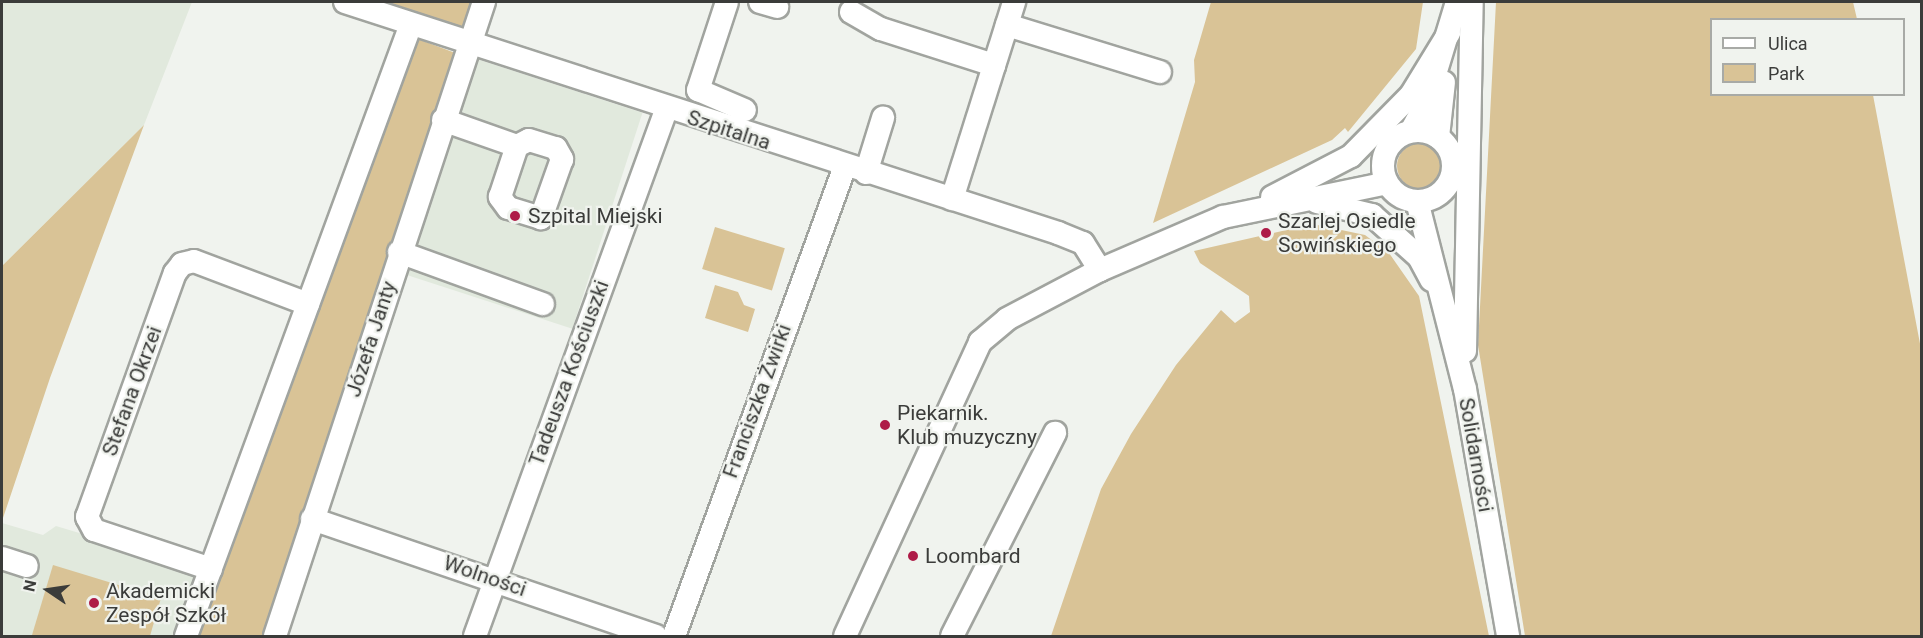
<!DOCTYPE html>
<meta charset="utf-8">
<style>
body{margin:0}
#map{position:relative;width:1923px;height:638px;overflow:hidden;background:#f0f3ee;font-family:Roboto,sans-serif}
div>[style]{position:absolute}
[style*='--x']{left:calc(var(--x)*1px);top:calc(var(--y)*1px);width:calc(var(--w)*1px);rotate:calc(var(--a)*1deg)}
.built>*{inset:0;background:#e1e9dd;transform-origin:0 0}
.green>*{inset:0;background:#d9c396;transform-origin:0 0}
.round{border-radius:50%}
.roads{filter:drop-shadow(2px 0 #a1a49f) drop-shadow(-2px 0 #a1a49f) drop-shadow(0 2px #a1a49f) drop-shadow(0 -2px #a1a49f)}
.minor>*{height:22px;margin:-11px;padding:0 11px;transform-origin:11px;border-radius:11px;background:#fff}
.minor>.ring{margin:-11px;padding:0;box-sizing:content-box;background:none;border:22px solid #fff;border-radius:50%}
.dots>*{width:16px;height:16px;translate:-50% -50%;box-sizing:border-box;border:3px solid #f0f3ee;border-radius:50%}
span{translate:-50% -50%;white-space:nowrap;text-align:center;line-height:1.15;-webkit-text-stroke:4.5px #f0f3ee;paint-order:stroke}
.street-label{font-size:21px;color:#3b3c3a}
.poi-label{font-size:21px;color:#3b3c3a}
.left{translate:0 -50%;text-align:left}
.frame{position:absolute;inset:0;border:3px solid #3b3c3a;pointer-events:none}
.legend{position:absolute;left:1710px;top:18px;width:195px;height:78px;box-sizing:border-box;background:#f0f3ee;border:2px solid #a8aaa6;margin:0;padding:8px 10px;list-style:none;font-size:18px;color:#3b3c3a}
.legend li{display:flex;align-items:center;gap:12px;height:30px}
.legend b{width:30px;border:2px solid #a8aaa6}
.north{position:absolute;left:18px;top:560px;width:60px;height:60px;-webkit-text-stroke:4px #f0f3ee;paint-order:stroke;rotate:283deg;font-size:16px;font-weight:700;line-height:24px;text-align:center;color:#3b3c3a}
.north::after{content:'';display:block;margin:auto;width:21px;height:27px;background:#3b3c3a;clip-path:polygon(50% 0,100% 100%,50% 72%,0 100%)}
</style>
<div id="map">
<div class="built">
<i style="clip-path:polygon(2px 2px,192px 2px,144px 125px,2px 266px)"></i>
<i style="left:477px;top:59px;width:174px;height:227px;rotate:18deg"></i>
<i style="clip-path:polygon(2px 523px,43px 535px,56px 526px,199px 569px,174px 636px,2px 636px)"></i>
</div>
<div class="green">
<i style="clip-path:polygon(378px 2px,472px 2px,464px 28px)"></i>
<i style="clip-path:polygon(1211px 2px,1423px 2px,1416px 49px,1348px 132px,1345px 128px,1332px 140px,1153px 223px,1195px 82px,1194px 60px)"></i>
<i style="clip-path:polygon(1496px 2px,1853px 2px,1857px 19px,1712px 20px,1712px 94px,1873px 95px,1921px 349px,1921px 636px,1525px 636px,1478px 345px)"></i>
<i style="clip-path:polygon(410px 36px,458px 54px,268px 636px,190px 636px)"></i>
<i style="clip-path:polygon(144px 125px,50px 378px,2px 521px,2px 266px)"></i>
<i class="round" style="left:1397px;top:143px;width:46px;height:46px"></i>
<i style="clip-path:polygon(1313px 224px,1365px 235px,1389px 253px,1419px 296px,1489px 636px,1051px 636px,1101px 489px,1131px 434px,1176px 365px,1221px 310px,1235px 323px,1250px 312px,1249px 296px,1200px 263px,1194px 251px)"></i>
<i style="left:715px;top:227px;width:73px;height:44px;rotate:17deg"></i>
<i style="clip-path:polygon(715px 285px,738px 292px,744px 305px,755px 309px,748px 332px,705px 318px)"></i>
<i style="clip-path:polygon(53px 565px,161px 598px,150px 636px,32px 635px)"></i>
</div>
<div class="roads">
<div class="minor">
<i style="--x:345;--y:2;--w:749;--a:17.95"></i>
<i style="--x:1058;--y:233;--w:27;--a:22"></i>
<i style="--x:1083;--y:243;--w:32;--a:58"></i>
<i style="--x:727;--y:2;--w:93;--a:108.2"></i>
<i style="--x:698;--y:90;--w:51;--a:23.1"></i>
<i style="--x:760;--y:2;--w:18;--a:16"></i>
<i style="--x:851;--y:12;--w:34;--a:30"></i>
<i style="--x:881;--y:29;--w:119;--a:17.7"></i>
<i style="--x:1007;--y:25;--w:160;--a:17.1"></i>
<i style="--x:443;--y:120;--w:78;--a:19.4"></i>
<i style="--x:1411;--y:131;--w:31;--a:-61"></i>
<i style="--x:1426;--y:104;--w:107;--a:-73.1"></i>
<i class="ring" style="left:1383px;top:131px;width:48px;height:48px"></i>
<i style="--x:1438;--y:137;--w:55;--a:-83.8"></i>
<i style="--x:529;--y:140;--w:28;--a:17"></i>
<i style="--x:556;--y:148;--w:13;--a:61"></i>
<i style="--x:562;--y:159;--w:63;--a:109.6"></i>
<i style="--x:541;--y:218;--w:34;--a:-163"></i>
<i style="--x:508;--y:208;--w:14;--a:-126"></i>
<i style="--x:500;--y:197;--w:54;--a:-71.6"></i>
<i style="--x:517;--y:146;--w:13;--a:-27"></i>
<i style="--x:866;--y:173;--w:58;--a:-72.8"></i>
<i style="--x:1272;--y:197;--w:89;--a:-27.4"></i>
<i style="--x:1351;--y:156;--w:86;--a:-45.5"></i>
<i style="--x:1411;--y:95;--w:73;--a:-58.5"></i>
<i style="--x:952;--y:199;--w:207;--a:-72.5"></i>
<i style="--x:1417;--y:201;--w:194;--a:75.7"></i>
<i style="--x:1465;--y:389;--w:251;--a:80.1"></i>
<i style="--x:1317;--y:202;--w:57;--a:13.3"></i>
<i style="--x:1372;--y:215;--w:63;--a:41.8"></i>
<i style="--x:1419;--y:257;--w:26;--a:62"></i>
<i style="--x:399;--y:252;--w:153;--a:19.9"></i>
<i style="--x:1465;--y:351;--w:349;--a:-88.9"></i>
<i style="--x:312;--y:519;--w:363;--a:18.8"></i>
<i style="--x:2;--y:558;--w:26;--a:18"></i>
<i style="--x:211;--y:569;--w:123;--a:-161.6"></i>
<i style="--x:94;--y:530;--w:15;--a:-118"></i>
<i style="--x:87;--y:517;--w:259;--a:-70.2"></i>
<i style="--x:175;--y:273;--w:11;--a:-52"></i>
<i style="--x:182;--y:264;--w:12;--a:-14"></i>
<i style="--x:194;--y:261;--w:122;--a:20.7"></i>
<i style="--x:186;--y:636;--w:652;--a:-69.81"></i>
<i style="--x:275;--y:636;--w:668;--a:-71.76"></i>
<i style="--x:475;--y:636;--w:560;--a:-70.04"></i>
<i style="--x:674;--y:636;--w:498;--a:-70"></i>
<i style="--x:845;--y:636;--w:324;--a:-65.3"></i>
<i style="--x:980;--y:342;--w:35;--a:-40"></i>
<i style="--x:1007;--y:319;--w:105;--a:-27.8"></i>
<i style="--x:1100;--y:270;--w:134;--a:-23.3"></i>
<i style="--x:1223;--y:217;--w:167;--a:-11.7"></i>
<i style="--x:952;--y:636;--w:228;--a:-63.1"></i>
</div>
</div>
<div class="dots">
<i style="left:515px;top:216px;background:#ae1b47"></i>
<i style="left:1266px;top:233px;background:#ae1b47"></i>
<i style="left:885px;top:425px;background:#ae1b47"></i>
<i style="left:913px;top:556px;background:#ae1b47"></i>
<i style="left:94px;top:603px;background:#ae1b47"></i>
</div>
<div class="street-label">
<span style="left:729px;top:130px;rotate:18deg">Szpitalna</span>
<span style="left:371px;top:339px;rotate:-72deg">Józefa Janty</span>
<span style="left:569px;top:373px;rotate:-70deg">Tadeusza Kościuszki</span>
<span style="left:132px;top:391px;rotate:-70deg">Stefana Okrzei</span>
<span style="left:757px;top:401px;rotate:-70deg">Franciszka Żwirki</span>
<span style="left:1476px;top:455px;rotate:80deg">Solidarności</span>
<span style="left:485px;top:576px;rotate:19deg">Wolności</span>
</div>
<div class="poi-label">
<span class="left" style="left:528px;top:216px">Szpital Miejski</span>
<span class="left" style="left:1278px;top:233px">Szarlej Osiedle<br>Sowińskiego</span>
<span class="left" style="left:897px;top:425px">Piekarnik.<br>Klub muzyczny</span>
<span class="left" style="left:925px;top:556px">Loombard</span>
<span class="left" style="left:106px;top:603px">Akademicki<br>Zespół Szkół</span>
</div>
<div class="frame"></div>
<ul class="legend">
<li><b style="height:8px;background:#fff"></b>Ulica</li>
<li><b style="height:16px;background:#d9c396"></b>Park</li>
</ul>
<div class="north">N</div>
</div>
